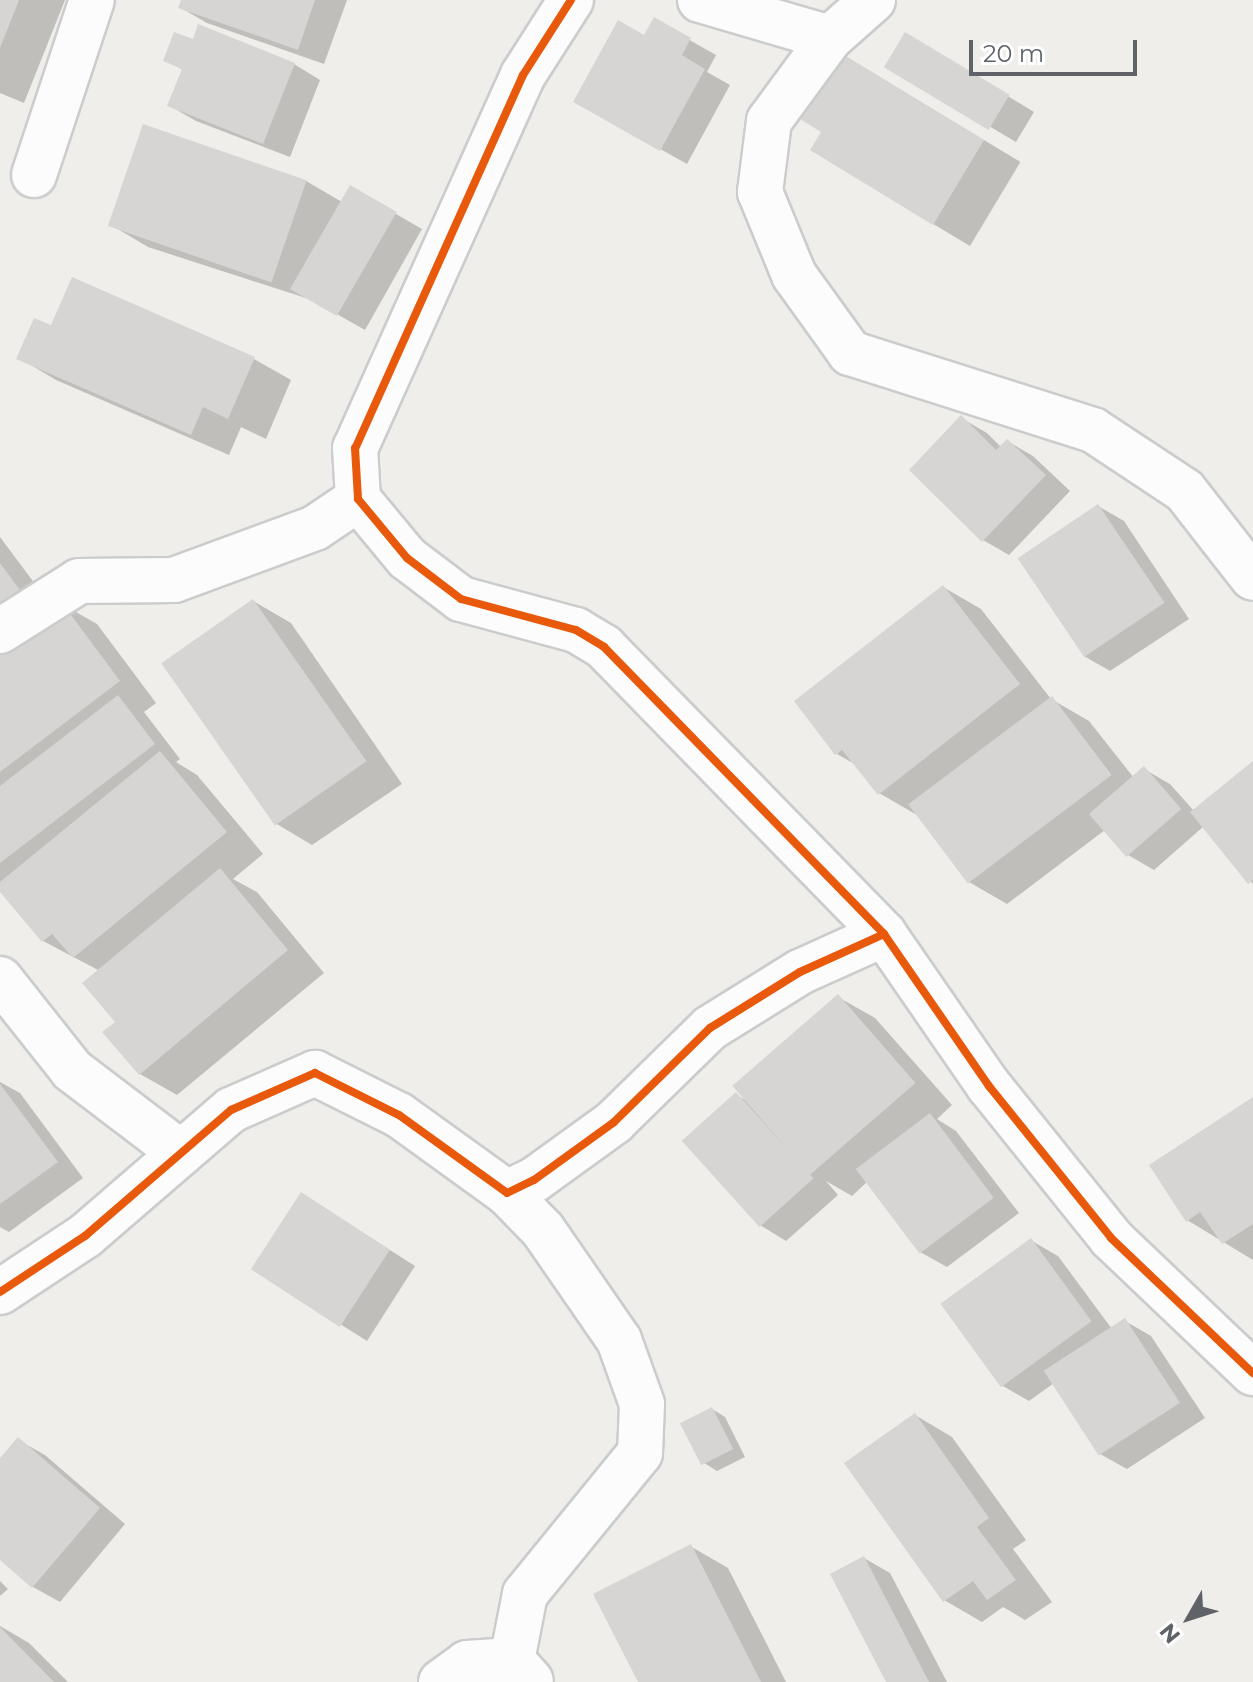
<!DOCTYPE html>
<style>
body{margin:0}
#map{position:relative;width:1253px;height:1682px;overflow:hidden;background:#efeeea;font-family:Montserrat,sans-serif}
div>[style]{position:absolute}
[style*='--x']{left:calc(var(--x)*1px);top:calc(var(--y)*1px);width:calc(var(--w)*1px);rotate:calc(var(--a)*1deg)}
.shadow>*{inset:0;background:#0003;transform-origin:0 0}
.building>*{inset:0;background:#d6d5d3;transform-origin:0 0}
.roads{filter:drop-shadow(2px 0 #cbcccc) drop-shadow(-2px 0 #cbcccc) drop-shadow(0 2px #cbcccc) drop-shadow(0 -2px #cbcccc)}
.minor>*{height:44px;margin:-22px;padding:0 22px;transform-origin:22px;border-radius:22px;background:#fdfcfc}
.cycleway>*{height:8px;margin:-4px;padding:0 4px;transform-origin:4px;border-radius:4px;background:#e8590c}
span{translate:-50% -50%;white-space:nowrap;text-align:center;line-height:1.15;-webkit-text-stroke:8px #fff;paint-order:stroke}
.north{position:absolute;left:1149px;top:1578px;width:80px;height:80px;-webkit-text-stroke:6px #fff;paint-order:stroke;rotate:231deg;font-size:22px;font-weight:700;line-height:32px;text-align:center;color:#5f6368}
.north::after{content:'';display:block;margin:auto;width:28px;height:36px;background:#5f6368;clip-path:polygon(50% 0,100% 100%,50% 72%,0 100%)}
.scale{position:absolute;left:969px;top:40px;width:168px;height:36px;box-sizing:border-box;border:4px solid #5f6368;border-top:0;padding-left:10px;font-size:24px;line-height:28px;white-space:nowrap;color:#5f6368;-webkit-text-stroke:6px #fff;paint-order:stroke}
</style>
<div id="map">
<div class="shadow">
<i style="clip-path:polygon(0 0,65px 0,24px 103px,0 93px)"></i>
<i style="clip-path:polygon(183px 0,347px 0,324px 64px,207px 23px,181px 8px)"></i>
<i style="clip-path:polygon(654px 20px,716px 55px,707px 72px,730px 85px,687px 164px,575px 101px,645px 37px)"></i>
<i style="clip-path:polygon(195px 42px,294px 64px,320px 80px,290px 157px,196px 121px,170px 106px,183px 70px,166px 60px)"></i>
<i style="clip-path:polygon(932px 50px,1034px 112px,1016px 142px,887px 66px)"></i>
<i style="left:879px;top:77px;width:165px;height:98px;rotate:31deg"></i>
<i style="clip-path:polygon(306px 181px,342px 202px,351px 188px,422px 229px,365px 330px,312px 300px,148px 247px,111px 225px)"></i>
<i style="clip-path:polygon(52px 328px,254px 359px,291px 380px,266px 439px,241px 427px,229px 455px,56px 380px,19px 358px)"></i>
<i style="clip-path:polygon(961px 418px,987px 433px,1001px 447px,1007px 441px,1033px 456px,1070px 491px,1009px 555px,983px 540px)"></i>
<i style="clip-path:polygon(1098px 506px,1124px 521px,1189px 619px,1110px 671px,1084px 656px)"></i>
<i style="clip-path:polygon(0 537px,53px 608px,60px 603px,97px 624px,156px 703px,144px 712px,180px 759px,176px 762px,197px 775px,263px 854px,233px 879px,257px 892px,324px 973px,177px 1095px,140px 1074px,100px 971px,43px 941px,0 889px)"></i>
<i style="clip-path:polygon(943px 587px,981px 609px,1051px 699px,1089px 721px,1134px 778px,1144px 769px,1170px 784px,1194px 811px,1253px 764px,1253px 884px,1204px 826px,1154px 870px,1128px 855px,1105px 830px,1007px 904px,969px 882px,917px 815px,879px 793px,858px 766px,837px 754px)"></i>
<i style="clip-path:polygon(253px 601px,291px 623px,402px 784px,312px 845px,275px 823px)"></i>
<i style="clip-path:polygon(838px 997px,875px 1018px,952px 1105px,937px 1119px,956px 1131px,1019px 1213px,947px 1267px,920px 1252px,867px 1182px,852px 1196px,826px 1181px,838px 1195px,786px 1241px,760px 1225px,736px 1095px,749px 1102px)"></i>
<i style="clip-path:polygon(0 1082px,20px 1093px,83px 1178px,9px 1232px,0 1227px)"></i>
<i style="clip-path:polygon(1253px 1099px,1253px 1260px,1187px 1220px)"></i>
<i style="clip-path:polygon(327px 1210px,415px 1266px,367px 1341px,253px 1269px)"></i>
<i style="clip-path:polygon(1032px 1241px,1058px 1256px,1112px 1329px,1125px 1321px,1151px 1336px,1205px 1418px,1127px 1469px,1100px 1454px,1054px 1383px,1029px 1401px,1003px 1386px,944px 1305px)"></i>
<i style="clip-path:polygon(712px 1409px,725px 1417px,745px 1457px,717px 1471px,704px 1463px)"></i>
<i style="clip-path:polygon(915px 1415px,952px 1437px,1026px 1540px,1013px 1549px,1052px 1602px,1025px 1620px,1003px 1607px,982px 1622px,944px 1600px)"></i>
<i style="clip-path:polygon(18px 1440px,45px 1455px,125px 1524px,60px 1602px,33px 1587px,0 1557px,0 1461px)"></i>
<i style="clip-path:polygon(690px 1546px,728px 1568px,786px 1682px,640px 1682px)"></i>
<i style="clip-path:polygon(864px 1558px,890px 1573px,947px 1682px,888px 1682px)"></i>
<i style="clip-path:polygon(0 1581px,8px 1589px,0 1596px)"></i>
<i style="clip-path:polygon(0 1626px,29px 1643px,68px 1682px,0 1682px)"></i>
</div>
<div class="building">
<i style="clip-path:polygon(0 0,19px 0,0 48px)"></i>
<i style="clip-path:polygon(181px 0,315px 0,298px 50px,178px 8px)"></i>
<i style="clip-path:polygon(654px 17px,691px 38px,682px 55px,705px 69px,660px 151px,573px 102px,618px 20px,644px 35px)"></i>
<i style="clip-path:polygon(198px 24px,295px 63px,263px 144px,167px 106px,182px 69px,163px 61px,174px 32px,193px 39px)"></i>
<i style="left:905px;top:32px;width:122px;height:41px;rotate:31deg"></i>
<i style="clip-path:polygon(841px 53px,984px 140px,933px 225px,810px 150px,821px 132px,800px 119px)"></i>
<i style="left:143px;top:124px;width:173px;height:108px;rotate:19deg"></i>
<i style="left:350px;top:185px;width:54px;height:120px;rotate:30deg"></i>
<i style="clip-path:polygon(72px 277px,255px 357px,228px 419px,203px 407px,191px 435px,16px 359px,34px 318px,51px 325px)"></i>
<i style="clip-path:polygon(961px 415px,996px 450px,1007px 439px,1046px 475px,982px 542px,909px 470px)"></i>
<i style="left:1098px;top:504px;width:119px;height:97px;rotate:56deg"></i>
<i style="clip-path:polygon(0 563px,20px 590px,0 605px)"></i>
<i style="clip-path:polygon(943px 585px,1020px 684px,878px 795px,842px 750px,835px 755px,794px 701px)"></i>
<i style="left:253px;top:599px;width:198px;height:112px;rotate:55deg"></i>
<i style="clip-path:polygon(60px 600px,120px 681px,0 772px,0 646px)"></i>
<i style="clip-path:polygon(118px 695px,155px 744px,0 863px,0 786px)"></i>
<i style="left:1052px;top:696px;width:99px;height:180px;rotate:53deg"></i>
<i style="clip-path:polygon(160px 751px,227px 832px,73px 958px,52px 934px,42px 942px,0 892px,0 882px)"></i>
<i style="clip-path:polygon(1253px 761px,1253px 880px,1248px 884px,1190px 812px)"></i>
<i style="left:1144px;top:766px;width:57px;height:73px;rotate:49deg"></i>
<i style="clip-path:polygon(220px 868px,288px 950px,139px 1075px,102px 1032px,115px 1022px,82px 983px)"></i>
<i style="left:838px;top:994px;width:118px;height:140px;rotate:49deg"></i>
<i style="clip-path:polygon(0 1084px,58px 1162px,0 1204px)"></i>
<i style="left:736px;top:1092px;width:116px;height:73px;rotate:48deg"></i>
<i style="clip-path:polygon(1253px 1097px,1253px 1224px,1222px 1244px,1200px 1212px,1186px 1222px,1149px 1165px)"></i>
<i style="left:930px;top:1113px;width:106px;height:93px;rotate:53deg"></i>
<i style="left:301px;top:1192px;width:106px;height:92px;rotate:33deg"></i>
<i style="left:1031px;top:1238px;width:103px;height:112px;rotate:54deg"></i>
<i style="left:1125px;top:1318px;width:101px;height:97px;rotate:57deg"></i>
<i style="left:712px;top:1407px;width:47px;height:36px;rotate:63deg"></i>
<i style="clip-path:polygon(915px 1413px,989px 1518px,977px 1527px,1016px 1580px,987px 1600px,973px 1581px,943px 1602px,844px 1463px)"></i>
<i style="clip-path:polygon(18px 1437px,100px 1508px,32px 1588px,0 1560px,0 1458px)"></i>
<i style="clip-path:polygon(691px 1544px,761px 1682px,638px 1682px,593px 1594px)"></i>
<i style="clip-path:polygon(864px 1556px,929px 1682px,886px 1682px,830px 1574px)"></i>
<i style="clip-path:polygon(0 1627px,54px 1682px,0 1682px)"></i>
</div>
<div class="roads">
<div class="minor">
<i style="--x:571;--y:0;--w:89;--a:122.6"></i>
<i style="--x:523;--y:75;--w:409;--a:114.2"></i>
<i style="--x:355;--y:448;--w:51;--a:86.6"></i>
<i style="--x:358;--y:499;--w:77;--a:50.3"></i>
<i style="--x:407;--y:558;--w:68;--a:37.2"></i>
<i style="--x:461;--y:599;--w:119;--a:15.1"></i>
<i style="--x:576;--y:630;--w:33;--a:31"></i>
<i style="--x:604;--y:647;--w:401;--a:45.7"></i>
<i style="--x:884;--y:934;--w:185;--a:55.4"></i>
<i style="--x:989;--y:1086;--w:195;--a:51.2"></i>
<i style="--x:1111;--y:1238;--w:196;--a:43.6"></i>
<i style="--x:700;--y:0;--w:135;--a:16.3"></i>
<i style="--x:873;--y:0;--w:57;--a:138.5"></i>
<i style="--x:830;--y:38;--w:103;--a:126.3"></i>
<i style="--x:769;--y:121;--w:72;--a:97.2"></i>
<i style="--x:760;--y:192;--w:90;--a:67.7"></i>
<i style="--x:794;--y:275;--w:96;--a:54.3"></i>
<i style="--x:850;--y:353;--w:255;--a:17.6"></i>
<i style="--x:1093;--y:430;--w:110;--a:33.5"></i>
<i style="--x:1185;--y:491;--w:110;--a:52"></i>
<i style="--x:34;--y:175;--w:184;--a:-71.7"></i>
<i style="--x:0;--y:631;--w:93;--a:-32.3"></i>
<i style="--x:79;--y:581;--w:95;--a:-0.6"></i>
<i style="--x:174;--y:580;--w:150;--a:-20.2"></i>
<i style="--x:315;--y:528;--w:52;--a:-34"></i>
<i style="--x:0;--y:979;--w:116;--a:51.6"></i>
<i style="--x:72;--y:1070;--w:137;--a:37.3"></i>
<i style="--x:507;--y:1193;--w:52;--a:45.8"></i>
<i style="--x:543;--y:1230;--w:134;--a:55.4"></i>
<i style="--x:619;--y:1340;--w:68;--a:70.2"></i>
<i style="--x:642;--y:1404;--w:49;--a:92.3"></i>
<i style="--x:640;--y:1453;--w:182;--a:129.2"></i>
<i style="--x:525;--y:1594;--w:67;--a:101.1"></i>
<i style="--x:0;--y:1292;--w:102;--a:-33.4"></i>
<i style="--x:85;--y:1236;--w:193;--a:-40.8"></i>
<i style="--x:231;--y:1110;--w:92;--a:-23.8"></i>
<i style="--x:315;--y:1073;--w:94;--a:26.6"></i>
<i style="--x:399;--y:1115;--w:133;--a:35.8"></i>
<i style="--x:507;--y:1193;--w:30;--a:-26"></i>
<i style="--x:534;--y:1180;--w:99;--a:-35.9"></i>
<i style="--x:614;--y:1122;--w:134;--a:-44.4"></i>
<i style="--x:710;--y:1028;--w:106;--a:-31.9"></i>
<i style="--x:800;--y:972;--w:92;--a:-24.3"></i>
<i style="--x:441;--y:1682;--w:32;--a:-36"></i>
<i style="--x:467;--y:1663;--w:45;--a:-3.8"></i>
<i style="--x:512;--y:1660;--w:28;--a:48"></i>
</div>
</div>
<div class="cycleway">
<i style="--x:571;--y:0;--w:89;--a:122.6"></i>
<i style="--x:523;--y:75;--w:409;--a:114.2"></i>
<i style="--x:355;--y:448;--w:51;--a:86.6"></i>
<i style="--x:358;--y:499;--w:77;--a:50.3"></i>
<i style="--x:407;--y:558;--w:68;--a:37.2"></i>
<i style="--x:461;--y:599;--w:119;--a:15.1"></i>
<i style="--x:576;--y:630;--w:33;--a:31"></i>
<i style="--x:604;--y:647;--w:401;--a:45.7"></i>
<i style="--x:884;--y:934;--w:185;--a:55.4"></i>
<i style="--x:989;--y:1086;--w:195;--a:51.2"></i>
<i style="--x:1111;--y:1238;--w:196;--a:43.6"></i>
<i style="--x:0;--y:1292;--w:102;--a:-33.4"></i>
<i style="--x:85;--y:1236;--w:193;--a:-40.8"></i>
<i style="--x:231;--y:1110;--w:92;--a:-23.8"></i>
<i style="--x:315;--y:1073;--w:94;--a:26.6"></i>
<i style="--x:399;--y:1115;--w:133;--a:35.8"></i>
<i style="--x:507;--y:1193;--w:30;--a:-26"></i>
<i style="--x:534;--y:1180;--w:99;--a:-35.9"></i>
<i style="--x:614;--y:1122;--w:134;--a:-44.4"></i>
<i style="--x:710;--y:1028;--w:106;--a:-31.9"></i>
<i style="--x:800;--y:972;--w:92;--a:-24.3"></i>
</div>
<div class="north">N</div>
<div class="scale">20 m</div>
</div>
